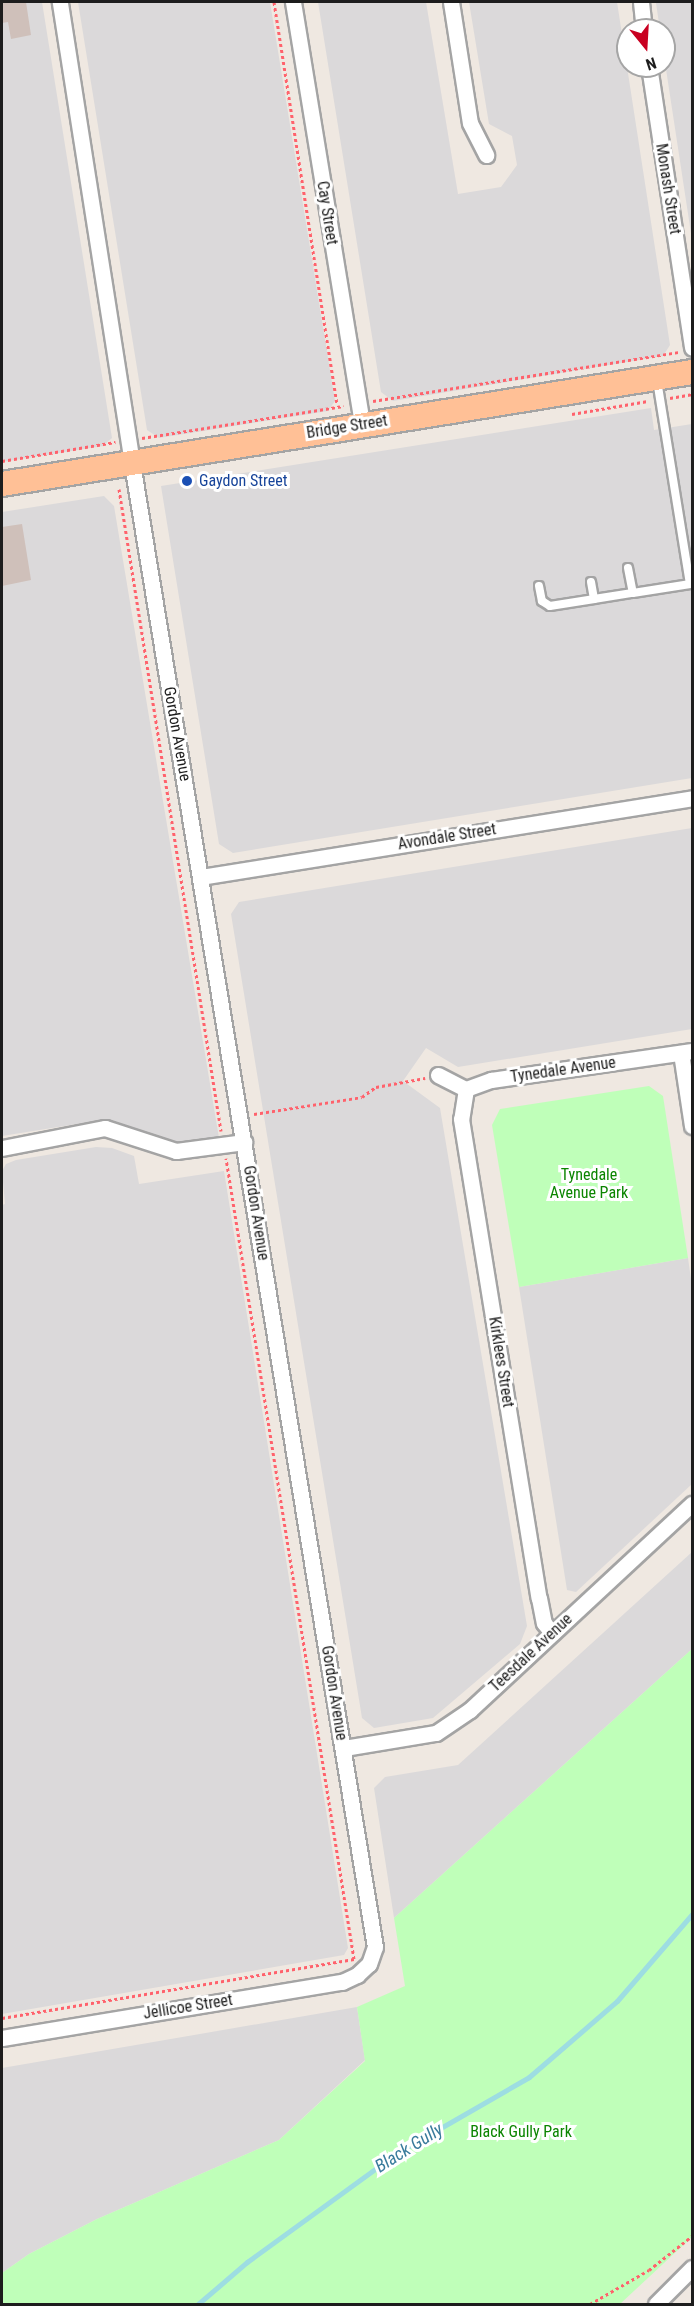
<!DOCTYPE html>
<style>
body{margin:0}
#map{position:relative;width:694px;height:2306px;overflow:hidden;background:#efe8e1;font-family:"Roboto Condensed",sans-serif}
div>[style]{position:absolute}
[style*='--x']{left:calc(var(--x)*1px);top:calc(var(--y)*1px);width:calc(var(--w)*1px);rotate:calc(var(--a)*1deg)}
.residential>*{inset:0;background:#dbd9da}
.park>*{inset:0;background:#bfffb9}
.stream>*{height:5px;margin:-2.5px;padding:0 2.5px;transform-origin:2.5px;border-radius:2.5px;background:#9ddde2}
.building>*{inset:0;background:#cfc0ba}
.path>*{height:3px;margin-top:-1.5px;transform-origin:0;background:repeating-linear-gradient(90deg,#ff626c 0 3px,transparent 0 6px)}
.roads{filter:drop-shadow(2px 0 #a4a4a4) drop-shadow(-2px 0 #a4a4a4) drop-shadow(0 2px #a4a4a4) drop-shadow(0 -2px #a4a4a4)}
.lane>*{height:8px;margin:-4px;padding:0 4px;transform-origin:4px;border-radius:4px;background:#fff}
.street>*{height:15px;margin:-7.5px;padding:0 7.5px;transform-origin:7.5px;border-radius:7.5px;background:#fff}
.primary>*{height:24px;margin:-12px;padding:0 12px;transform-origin:12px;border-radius:12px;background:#ffc096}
.dots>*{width:16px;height:16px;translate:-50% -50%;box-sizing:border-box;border:3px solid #fff;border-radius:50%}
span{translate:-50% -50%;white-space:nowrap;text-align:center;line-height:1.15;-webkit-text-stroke:6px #fff;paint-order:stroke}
.street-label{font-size:16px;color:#1d1d1d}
.transit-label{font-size:16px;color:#164399}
.left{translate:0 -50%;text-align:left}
.park-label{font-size:16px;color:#0b8500}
.water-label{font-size:18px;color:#397b9c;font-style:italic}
.frame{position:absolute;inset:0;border:3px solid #1d1d1d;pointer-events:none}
.north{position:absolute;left:616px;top:18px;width:60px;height:60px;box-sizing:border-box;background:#fff;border:2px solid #a5a5a5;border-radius:50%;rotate:162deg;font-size:16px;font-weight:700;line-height:24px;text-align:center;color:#1d1d1d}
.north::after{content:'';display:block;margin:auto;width:21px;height:27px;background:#c90021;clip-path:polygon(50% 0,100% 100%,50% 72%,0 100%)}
</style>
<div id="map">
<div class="residential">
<i style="clip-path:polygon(2px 2px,42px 2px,112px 438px,103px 446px,2px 462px)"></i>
<i style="clip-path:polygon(78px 2px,270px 2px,335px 401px,328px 411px,159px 438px,147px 430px)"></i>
<i style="clip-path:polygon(318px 2px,426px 2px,458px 194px,501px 187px,517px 165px,512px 136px,489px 124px,469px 2px,617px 2px,670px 345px,663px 356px,393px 401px,381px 392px)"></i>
<i style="clip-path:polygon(692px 2px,692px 240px,664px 56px,664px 30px,660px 30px,656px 3px)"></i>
<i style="clip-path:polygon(651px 408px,654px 430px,692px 424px,692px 778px,233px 853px,219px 844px,161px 486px)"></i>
<i style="clip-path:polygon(104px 496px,114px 506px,219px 1138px,168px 1143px,108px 1119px,2px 1136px,2px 512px)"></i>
<i style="clip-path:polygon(692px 828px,692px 1029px,458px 1067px,426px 1048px,403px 1081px,440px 1108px,527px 1626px,520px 1644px,433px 1718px,374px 1728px,362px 1718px,231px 914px,239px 902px)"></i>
<i style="clip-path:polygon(96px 1147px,112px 1148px,134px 1156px,139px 1184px,224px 1171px,348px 1948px,344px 1955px,2px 2014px,2px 1205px,5px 1204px,2px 1171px,6px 1164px,16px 1160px)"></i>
<i style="clip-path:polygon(688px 1258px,692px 1286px,692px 1484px,576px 1592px,567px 1590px,519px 1287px)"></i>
<i style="clip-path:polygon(692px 1552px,692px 1649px,394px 1918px,374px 1788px,385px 1777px,458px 1765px)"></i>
<i style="clip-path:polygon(357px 2007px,365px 2060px,279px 2140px,97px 2219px,29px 2254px,2px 2273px,2px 2068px)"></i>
</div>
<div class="park">
<i style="clip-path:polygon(649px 1086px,663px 1096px,688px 1258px,519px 1287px,492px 1125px,500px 1109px)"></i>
<i style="clip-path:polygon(692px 1649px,692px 2237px,620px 2304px,2px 2304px,2px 2273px,29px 2254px,97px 2219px,279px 2140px,365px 2061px,357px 2007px,405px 1986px,394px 1918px)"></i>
</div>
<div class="stream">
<i style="--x:198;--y:2304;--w:65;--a:-40.6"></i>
<i style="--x:247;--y:2262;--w:185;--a:-36"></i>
<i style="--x:397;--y:2153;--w:152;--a:-29.9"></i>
<i style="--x:529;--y:2077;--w:116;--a:-40.8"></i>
<i style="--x:617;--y:2001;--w:115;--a:-49.2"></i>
</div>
<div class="building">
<i style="clip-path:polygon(2px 2px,26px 2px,31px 35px,11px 39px,8px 22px,2px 23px)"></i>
<i style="clip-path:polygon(22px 524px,31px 580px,2px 586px,2px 527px)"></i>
</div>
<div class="path">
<i style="--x:274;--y:2;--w:408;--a:81.1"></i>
<i style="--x:670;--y:398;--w:22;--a:-10"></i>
<i style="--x:373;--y:401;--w:309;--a:-9.1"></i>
<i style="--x:572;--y:414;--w:77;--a:-9.7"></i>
<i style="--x:142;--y:438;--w:204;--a:-9"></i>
<i style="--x:2;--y:461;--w:115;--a:-9.5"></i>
<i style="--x:119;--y:489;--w:650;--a:80.97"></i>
<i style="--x:254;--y:1114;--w:109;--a:-8.9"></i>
<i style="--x:362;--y:1097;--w:17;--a:-36"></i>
<i style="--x:376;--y:1087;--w:50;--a:-10.4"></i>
<i style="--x:2;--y:2018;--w:357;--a:-9.5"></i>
<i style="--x:354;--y:1959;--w:811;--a:-99.08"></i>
<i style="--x:590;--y:2304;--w:68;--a:-30"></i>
<i style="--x:649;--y:2270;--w:55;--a:-38.3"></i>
</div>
<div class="roads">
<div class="lane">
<i style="--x:628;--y:568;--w:25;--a:79"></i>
<i style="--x:633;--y:593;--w:58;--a:-9"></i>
<i style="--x:690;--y:584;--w:207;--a:-99.2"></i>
<i style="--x:591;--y:582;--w:17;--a:80"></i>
<i style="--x:594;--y:599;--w:39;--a:-9"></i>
<i style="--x:539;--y:586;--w:15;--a:79"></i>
<i style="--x:542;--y:601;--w:9;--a:32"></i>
<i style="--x:550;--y:606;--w:45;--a:-9"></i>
</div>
<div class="street">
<i style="--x:293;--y:2;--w:428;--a:80.7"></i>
<i style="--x:451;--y:2;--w:122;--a:81.1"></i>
<i style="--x:470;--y:123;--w:36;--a:63"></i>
<i style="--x:641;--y:2;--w:28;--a:84"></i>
<i style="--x:649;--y:66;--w:285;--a:81.3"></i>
<i style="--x:201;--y:877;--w:497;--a:-9.1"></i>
<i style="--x:681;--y:1053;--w:74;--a:81.4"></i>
<i style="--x:438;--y:1075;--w:31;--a:27"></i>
<i style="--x:466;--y:1089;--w:27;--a:-20"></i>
<i style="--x:491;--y:1080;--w:203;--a:-8.2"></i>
<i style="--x:466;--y:1089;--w:30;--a:99"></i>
<i style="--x:461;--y:1119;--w:485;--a:80.8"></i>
<i style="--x:539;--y:1598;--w:25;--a:79"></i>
<i style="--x:544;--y:1623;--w:13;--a:51"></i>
<i style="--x:2;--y:1148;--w:105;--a:-11"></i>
<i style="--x:105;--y:1128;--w:75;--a:17.9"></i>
<i style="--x:176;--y:1151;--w:69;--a:-7.5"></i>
<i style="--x:344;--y:1748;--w:93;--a:-9.3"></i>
<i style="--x:436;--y:1733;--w:41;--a:-34.1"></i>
<i style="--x:470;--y:1710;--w:303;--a:-42.9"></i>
<i style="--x:2;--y:2038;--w:345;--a:-9.4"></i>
<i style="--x:342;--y:1982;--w:17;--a:-25"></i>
<i style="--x:357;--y:1975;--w:16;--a:-43"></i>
<i style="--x:369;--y:1964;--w:18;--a:-71"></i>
<i style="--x:375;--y:1947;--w:1504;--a:-99.3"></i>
<i style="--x:132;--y:463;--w:467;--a:-98.9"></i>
<i style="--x:656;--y:2304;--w:51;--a:-45"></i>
</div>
<div class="primary">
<i style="--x:2;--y:484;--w:699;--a:-9.22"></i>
</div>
</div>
<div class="dots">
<i style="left:187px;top:481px;background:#1a4fb4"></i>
</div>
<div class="street-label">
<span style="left:668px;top:189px;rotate:81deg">Monash Street</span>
<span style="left:327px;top:213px;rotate:81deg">Cay Street</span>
<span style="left:347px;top:427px;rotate:-9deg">Bridge Street</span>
<span style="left:177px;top:734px;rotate:80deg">Gordon Avenue</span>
<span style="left:447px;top:837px;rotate:-9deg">Avondale Street</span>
<span style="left:563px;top:1070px;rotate:-8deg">Tynedale Avenue</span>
<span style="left:256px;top:1213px;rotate:81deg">Gordon Avenue</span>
<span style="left:501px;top:1362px;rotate:81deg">Kirklees Street</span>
<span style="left:531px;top:1653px;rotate:-43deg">Teesdale Avenue</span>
<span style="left:334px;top:1693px;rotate:81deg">Gordon Avenue</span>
<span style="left:188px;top:2007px;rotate:-9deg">Jellicoe Street</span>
</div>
<div class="transit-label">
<span class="left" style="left:199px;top:481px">Gaydon Street</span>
</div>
<div class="park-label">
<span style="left:589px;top:1184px">Tynedale<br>Avenue Park</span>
<span style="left:521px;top:2132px">Black Gully Park</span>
</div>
<div class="water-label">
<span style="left:409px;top:2148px;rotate:-32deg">Black Gully</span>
</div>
<div class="frame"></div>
<div class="north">N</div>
</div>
